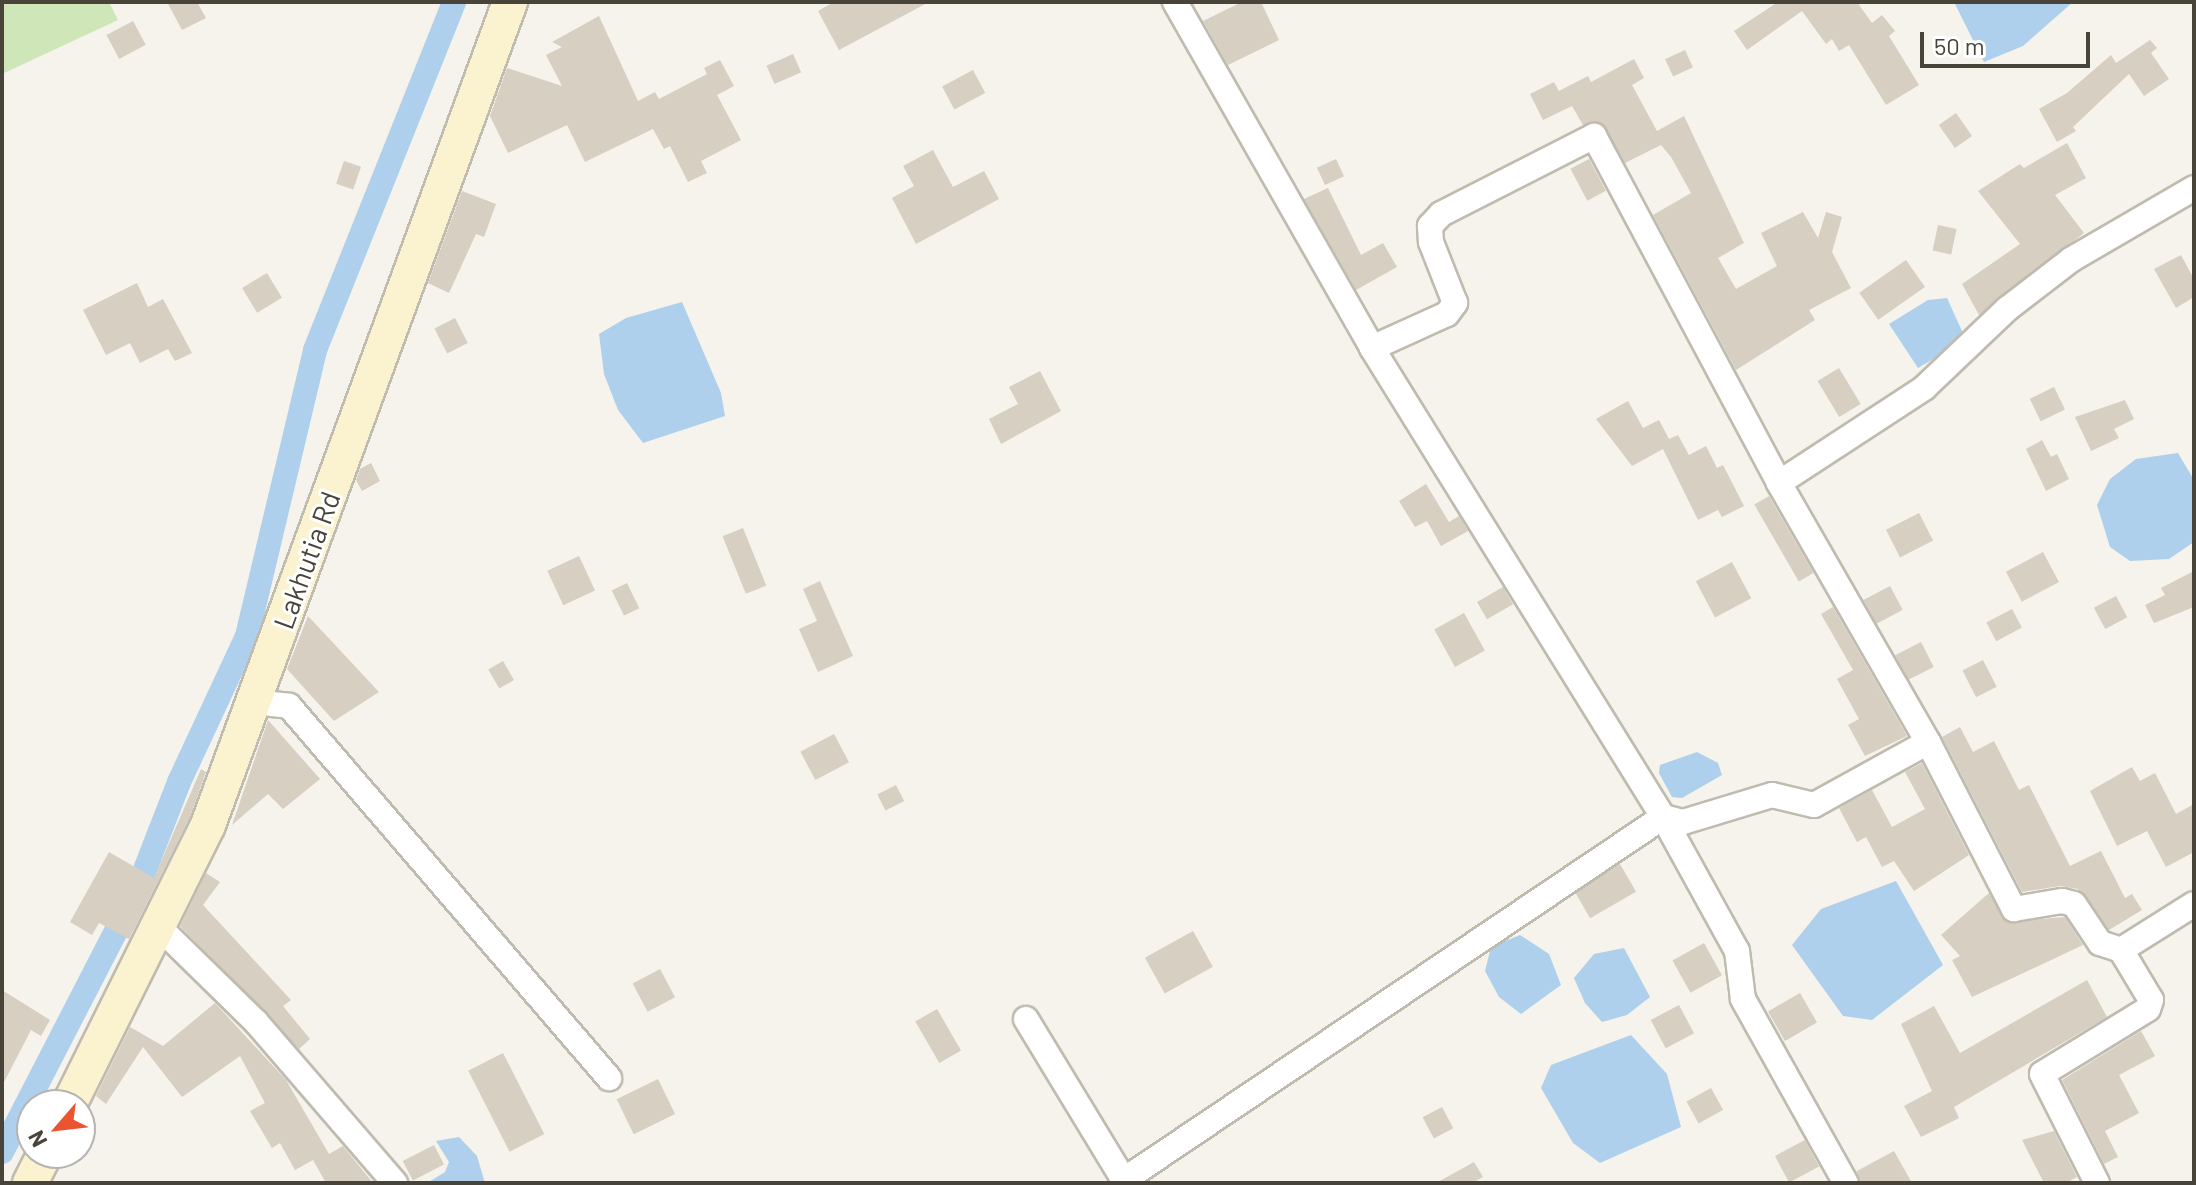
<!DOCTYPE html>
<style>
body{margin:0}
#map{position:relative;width:2196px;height:1185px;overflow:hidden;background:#f5f3ec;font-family:Barlow,sans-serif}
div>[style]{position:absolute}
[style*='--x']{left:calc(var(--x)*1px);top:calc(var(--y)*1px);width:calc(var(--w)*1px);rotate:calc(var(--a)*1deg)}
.green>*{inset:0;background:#cfe6b9}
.water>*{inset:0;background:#aed0ec}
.canal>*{height:24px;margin:-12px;padding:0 12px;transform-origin:12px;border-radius:12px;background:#aed0ec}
.building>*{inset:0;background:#d6cfc2;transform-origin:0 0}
.roads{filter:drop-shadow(2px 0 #c0bbaf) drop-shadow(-2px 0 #c0bbaf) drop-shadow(0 2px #c0bbaf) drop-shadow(0 -2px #c0bbaf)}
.street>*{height:24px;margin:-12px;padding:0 12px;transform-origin:12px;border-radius:12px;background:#fff}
.secondary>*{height:34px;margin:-17px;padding:0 17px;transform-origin:17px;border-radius:17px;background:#fbf3d0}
span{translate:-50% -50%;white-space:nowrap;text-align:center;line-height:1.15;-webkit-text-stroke:6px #fff;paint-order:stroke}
.street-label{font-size:28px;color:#49443a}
.frame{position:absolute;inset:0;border:4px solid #49443a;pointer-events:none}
.north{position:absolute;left:16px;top:1089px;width:80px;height:80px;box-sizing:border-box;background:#fff;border:2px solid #b6b4b0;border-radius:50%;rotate:242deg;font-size:22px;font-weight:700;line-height:32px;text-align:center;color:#49443a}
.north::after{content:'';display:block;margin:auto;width:28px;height:36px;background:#ea542e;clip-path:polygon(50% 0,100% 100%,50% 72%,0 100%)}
.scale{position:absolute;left:1920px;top:32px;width:170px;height:36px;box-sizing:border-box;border:4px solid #49443a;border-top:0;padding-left:10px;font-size:24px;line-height:28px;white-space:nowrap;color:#49443a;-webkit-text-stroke:6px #fff;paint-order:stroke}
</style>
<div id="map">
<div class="green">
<i style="clip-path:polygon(2px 2px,109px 2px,118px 20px,2px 74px)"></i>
</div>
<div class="water">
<i style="clip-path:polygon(1954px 2px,2073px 2px,2023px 46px,1984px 62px)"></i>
<i style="clip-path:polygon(1947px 298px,1966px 340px,1918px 368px,1889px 324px,1928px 300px)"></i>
<i style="clip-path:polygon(682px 302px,721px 393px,725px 416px,643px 443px,618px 410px,604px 374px,599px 334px,626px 318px)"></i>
<i style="clip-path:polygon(2178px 453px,2194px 480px,2194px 542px,2169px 559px,2130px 561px,2110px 547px,2097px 505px,2110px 479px,2136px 459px)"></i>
<i style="clip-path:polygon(1697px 752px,1718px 763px,1722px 775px,1682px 798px,1672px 797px,1659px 773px,1660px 765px)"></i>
<i style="clip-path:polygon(1896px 881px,1943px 965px,1872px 1020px,1843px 1016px,1792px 945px,1821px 909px)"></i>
<i style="clip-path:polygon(1520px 935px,1549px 954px,1561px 985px,1521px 1014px,1499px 997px,1485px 971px,1491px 947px)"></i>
<i style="clip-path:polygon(1624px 948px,1650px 997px,1627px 1015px,1602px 1022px,1585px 1003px,1574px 978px,1594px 954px)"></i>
<i style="clip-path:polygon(1631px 1035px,1667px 1074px,1681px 1127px,1600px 1163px,1573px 1143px,1541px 1088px,1551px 1065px)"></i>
<i style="clip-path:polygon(459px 1137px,477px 1156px,485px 1183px,427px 1183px,445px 1172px,449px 1162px,436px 1141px)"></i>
</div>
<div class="canal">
<i style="--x:2;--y:1152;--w:295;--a:-62.7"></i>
<i style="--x:137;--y:890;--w:116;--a:-68.7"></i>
<i style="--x:179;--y:782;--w:161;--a:-65"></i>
<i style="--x:247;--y:636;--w:294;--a:-76.6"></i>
<i style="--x:315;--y:350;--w:375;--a:-68.2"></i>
</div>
<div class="building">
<i style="clip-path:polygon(167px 2px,197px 2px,206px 18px,182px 30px)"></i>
<i style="clip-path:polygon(834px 2px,929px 2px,839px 50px,818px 11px)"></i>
<i style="clip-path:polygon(1242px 2px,1261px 2px,1279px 40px,1228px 65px,1203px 21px)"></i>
<i style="clip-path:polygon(1778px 2px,1857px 2px,1872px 23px,1882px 15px,1895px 31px,1889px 36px,1919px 85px,1886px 105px,1849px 45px,1839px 51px,1832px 39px,1826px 44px,1802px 11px,1747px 50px,1734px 31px)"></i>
<i style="clip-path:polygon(599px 16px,638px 101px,655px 92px,659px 99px,707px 74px,704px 68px,720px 60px,734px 86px,717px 95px,741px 140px,701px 161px,707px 173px,688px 182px,670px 146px,664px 149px,653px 129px,585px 162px,567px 125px,508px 153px,490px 116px,507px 68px,562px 86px,546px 55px,562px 47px,552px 42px)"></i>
<i style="left:133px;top:21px;width:27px;height:30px;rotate:62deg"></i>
<i style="clip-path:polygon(2150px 40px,2157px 48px,2151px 53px,2169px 79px,2144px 96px,2129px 74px,2073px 127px,2076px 131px,2057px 142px,2039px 109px,2067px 93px,2111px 55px,2116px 63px)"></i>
<i style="left:1685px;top:50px;width:19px;height:22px;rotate:65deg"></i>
<i style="left:793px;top:54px;width:20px;height:29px;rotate:66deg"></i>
<i style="clip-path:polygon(1634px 59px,1644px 78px,1632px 85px,1657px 131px,1684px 116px,1744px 243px,1718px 258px,1736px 289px,1777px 266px,1761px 233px,1803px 212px,1818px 238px,1826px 212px,1842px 217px,1832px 252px,1851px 288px,1809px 310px,1815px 320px,1736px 370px,1653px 215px,1691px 193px,1671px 157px,1661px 145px,1625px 163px,1603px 124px,1583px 125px,1572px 106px,1543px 120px,1530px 94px,1554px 82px,1559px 91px,1588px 76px,1591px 82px)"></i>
<i style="left:973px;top:70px;width:26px;height:35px;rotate:62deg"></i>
<i style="left:1956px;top:113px;width:28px;height:21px;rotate:55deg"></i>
<i style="clip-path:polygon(2067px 143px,2086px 178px,2055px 195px,2084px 233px,1979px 315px,1962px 284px,2020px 244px,1978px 191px,2020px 164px,2024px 168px)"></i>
<i style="clip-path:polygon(933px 150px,953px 187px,984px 171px,999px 199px,916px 244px,892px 198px,914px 186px,903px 166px)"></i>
<i style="left:1336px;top:159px;width:19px;height:21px;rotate:65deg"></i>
<i style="left:1589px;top:159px;width:36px;height:21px;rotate:62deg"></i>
<i style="left:344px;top:161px;width:18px;height:24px;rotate:19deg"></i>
<i style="clip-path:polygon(1328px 188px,1361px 255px,1383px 243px,1397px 267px,1356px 290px,1304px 199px)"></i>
<i style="clip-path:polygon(462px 191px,496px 204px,484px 237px,476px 234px,449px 293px,428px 283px)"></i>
<i style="left:1938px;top:225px;width:19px;height:26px;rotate:12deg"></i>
<i style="clip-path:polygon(2181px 255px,2194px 279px,2194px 297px,2176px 308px,2154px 269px)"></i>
<i style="left:1906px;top:260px;width:33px;height:57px;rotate:55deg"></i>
<i style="left:267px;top:273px;width:29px;height:29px;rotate:59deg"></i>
<i style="clip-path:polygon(137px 283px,148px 307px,163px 299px,192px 353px,175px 361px,168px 349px,140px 363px,130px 343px,106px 355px,83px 310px)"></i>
<i style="left:455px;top:318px;width:28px;height:23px;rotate:63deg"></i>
<i style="left:1839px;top:368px;width:42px;height:25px;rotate:59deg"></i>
<i style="clip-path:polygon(1040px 371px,1061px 411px,1001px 444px,989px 419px,1018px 404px,1009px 387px)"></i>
<i style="left:2054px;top:387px;width:25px;height:27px;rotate:64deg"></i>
<i style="clip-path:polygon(2125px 400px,2134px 419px,2114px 429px,2119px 438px,2091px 451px,2075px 417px)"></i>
<i style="clip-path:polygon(1628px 401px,1643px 428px,1659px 420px,1669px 439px,1678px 435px,1689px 455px,1706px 446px,1717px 468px,1723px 465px,1744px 506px,1722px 517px,1718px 510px,1698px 520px,1663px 449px,1632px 466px,1596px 419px)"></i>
<i style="clip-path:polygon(2042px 440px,2051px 457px,2057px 454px,2069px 479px,2046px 491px,2026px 449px)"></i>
<i style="clip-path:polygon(371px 463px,380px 481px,362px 491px,356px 480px,360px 469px)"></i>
<i style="clip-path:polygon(1426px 484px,1449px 522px,1459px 516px,1468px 531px,1441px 546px,1427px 521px,1415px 527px,1399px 501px)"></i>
<i style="left:1769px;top:496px;width:89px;height:17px;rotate:60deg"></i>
<i style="left:1919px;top:513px;width:31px;height:37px;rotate:63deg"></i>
<i style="left:743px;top:528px;width:62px;height:22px;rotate:68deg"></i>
<i style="left:2043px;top:552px;width:34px;height:42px;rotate:62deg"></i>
<i style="left:579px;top:556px;width:38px;height:35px;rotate:65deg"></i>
<i style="left:1732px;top:562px;width:41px;height:41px;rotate:62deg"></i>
<i style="clip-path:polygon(2194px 571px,2194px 607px,2154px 623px,2145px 605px,2165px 595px,2161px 588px)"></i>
<i style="clip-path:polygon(820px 581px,853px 656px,818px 672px,799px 629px,817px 621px,803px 589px)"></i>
<i style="left:627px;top:583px;width:28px;height:17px;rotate:64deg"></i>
<i style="left:1890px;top:586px;width:27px;height:30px;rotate:62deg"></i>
<i style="left:1503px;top:587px;width:20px;height:30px;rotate:60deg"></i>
<i style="left:2116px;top:596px;width:24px;height:25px;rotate:62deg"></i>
<i style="clip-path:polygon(1833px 607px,1907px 736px,1865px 756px,1848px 725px,1859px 719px,1837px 679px,1853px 670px,1821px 614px)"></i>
<i style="left:2012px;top:609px;width:21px;height:29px;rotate:62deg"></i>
<i style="left:1464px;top:613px;width:43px;height:34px;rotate:61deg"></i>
<i style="clip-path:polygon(308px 616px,379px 692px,334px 721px,287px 669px)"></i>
<i style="left:1921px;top:642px;width:28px;height:29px;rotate:63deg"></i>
<i style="left:1983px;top:660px;width:30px;height:23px;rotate:63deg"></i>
<i style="left:503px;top:661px;width:22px;height:17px;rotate:60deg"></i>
<i style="clip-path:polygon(268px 720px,320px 779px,283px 809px,268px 794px,232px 825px)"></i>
<i style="clip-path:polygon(1960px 727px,1973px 752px,1994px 741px,2019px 790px,2029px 785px,2070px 866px,2101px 851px,2125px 898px,2132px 894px,2142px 910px,2109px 930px,2078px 889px,2060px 886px,2022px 892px,1942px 737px)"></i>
<i style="left:834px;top:734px;width:32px;height:38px;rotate:62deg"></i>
<i style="clip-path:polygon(1922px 763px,1969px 855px,1914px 891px,1894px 861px,1882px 867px,1866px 837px,1857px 842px,1839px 808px,1872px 790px,1892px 827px,1925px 809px,1905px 772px)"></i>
<i style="clip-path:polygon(2132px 767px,2140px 781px,2155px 773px,2176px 814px,2194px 804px,2194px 852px,2166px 867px,2147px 831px,2117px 846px,2090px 791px)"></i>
<i style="clip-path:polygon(201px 769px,206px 772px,190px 817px,129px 939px,99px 923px,92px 935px,70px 922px,109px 852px,154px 878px)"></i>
<i style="left:896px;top:785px;width:18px;height:21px;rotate:63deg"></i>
<i style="left:1620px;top:864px;width:32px;height:53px;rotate:60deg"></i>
<i style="clip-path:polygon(206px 873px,220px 882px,203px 905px,291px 1000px,283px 1006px,310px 1039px,299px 1049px,180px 926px)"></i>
<i style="clip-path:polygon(1989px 893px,2006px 922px,2065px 917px,2083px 945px,1972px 997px,1952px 960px,1960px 956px,1941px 935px)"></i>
<i style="left:1193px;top:931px;width:41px;height:55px;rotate:61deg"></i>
<i style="left:1704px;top:943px;width:37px;height:36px;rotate:61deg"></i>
<i style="left:660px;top:969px;width:32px;height:31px;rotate:62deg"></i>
<i style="clip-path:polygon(2087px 980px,2107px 1017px,1954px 1107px,1959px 1118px,1921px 1137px,1904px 1106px,1932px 1091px,1901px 1024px,1934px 1006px,1960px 1053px)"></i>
<i style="clip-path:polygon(2px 990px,50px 1020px,41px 1036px,31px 1030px,2px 1086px)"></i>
<i style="left:1800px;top:993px;width:34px;height:37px;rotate:60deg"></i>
<i style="clip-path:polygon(215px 1003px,286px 1080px,329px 1154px,343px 1146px,373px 1183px,326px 1183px,313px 1160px,295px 1170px,280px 1143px,272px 1148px,250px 1111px,265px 1103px,240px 1056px,182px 1097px,143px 1047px,106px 1104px,96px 1096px,130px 1027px,163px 1046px)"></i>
<i style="left:1679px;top:1005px;width:32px;height:32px;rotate:62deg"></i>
<i style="left:937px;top:1009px;width:48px;height:25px;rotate:60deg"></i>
<i style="clip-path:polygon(2141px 1031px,2155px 1056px,2119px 1075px,2139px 1113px,2105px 1131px,2118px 1157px,2104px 1164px,2062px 1080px)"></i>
<i style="left:503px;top:1053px;width:91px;height:39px;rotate:63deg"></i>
<i style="left:658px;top:1079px;width:39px;height:46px;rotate:64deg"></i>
<i style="left:1711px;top:1088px;width:25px;height:28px;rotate:61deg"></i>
<i style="left:1442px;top:1107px;width:24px;height:22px;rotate:62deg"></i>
<i style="clip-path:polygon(2054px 1131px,2077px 1177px,2066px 1183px,2044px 1183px,2022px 1140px)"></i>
<i style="left:1805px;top:1140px;width:30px;height:34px;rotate:62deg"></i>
<i style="left:434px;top:1145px;width:22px;height:35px;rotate:63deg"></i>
<i style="clip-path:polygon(1894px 1151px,1912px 1183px,1861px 1183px,1857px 1171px)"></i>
<i style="clip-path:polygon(1474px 1162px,1483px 1177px,1472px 1183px,1436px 1183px)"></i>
</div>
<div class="roads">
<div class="street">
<i style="--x:1175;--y:2;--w:398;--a:60.3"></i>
<i style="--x:1372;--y:348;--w:82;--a:-24.4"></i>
<i style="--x:1447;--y:314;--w:14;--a:-54"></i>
<i style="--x:1455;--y:303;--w:66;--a:-111.5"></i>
<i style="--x:1431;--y:242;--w:16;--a:-94"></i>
<i style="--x:1430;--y:226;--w:16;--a:-47"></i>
<i style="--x:1441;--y:214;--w:172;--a:-27"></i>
<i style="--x:1594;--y:136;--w:393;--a:61.9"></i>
<i style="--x:1779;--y:483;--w:173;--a:-33.2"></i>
<i style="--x:1924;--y:388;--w:115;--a:-43.6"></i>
<i style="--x:2007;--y:309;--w:82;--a:-37.6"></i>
<i style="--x:2072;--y:259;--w:141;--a:-30.2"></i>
<i style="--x:1372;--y:348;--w:552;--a:58.18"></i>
<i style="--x:1663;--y:817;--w:21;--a:14"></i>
<i style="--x:1683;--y:822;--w:93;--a:-16.9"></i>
<i style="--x:1772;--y:795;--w:43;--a:13.4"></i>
<i style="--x:1814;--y:805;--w:130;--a:-28.9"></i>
<i style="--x:1928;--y:742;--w:299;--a:-119.9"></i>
<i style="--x:253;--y:702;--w:36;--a:6"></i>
<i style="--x:289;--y:706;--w:491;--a:49.3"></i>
<i style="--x:1928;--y:742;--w:188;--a:62.8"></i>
<i style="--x:2014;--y:909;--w:49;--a:-9.5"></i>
<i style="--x:2062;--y:901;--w:12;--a:14"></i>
<i style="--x:2074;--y:904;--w:47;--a:56.3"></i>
<i style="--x:2100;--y:943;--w:22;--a:18"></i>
<i style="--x:2121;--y:950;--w:58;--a:59"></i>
<i style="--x:2151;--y:1000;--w:9;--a:108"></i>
<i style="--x:2148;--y:1009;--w:124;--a:148.5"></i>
<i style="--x:2042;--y:1074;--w:122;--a:63.2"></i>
<i style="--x:159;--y:927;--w:136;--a:44.4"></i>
<i style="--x:256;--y:1022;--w:213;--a:49.2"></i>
<i style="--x:2121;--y:950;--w:86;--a:-32.2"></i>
<i style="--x:1026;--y:1019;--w:188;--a:58.7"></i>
<i style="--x:1124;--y:1180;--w:650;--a:-33.96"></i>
<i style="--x:1663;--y:817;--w:153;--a:61.1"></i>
<i style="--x:1737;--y:951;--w:48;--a:82.9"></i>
<i style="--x:1743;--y:999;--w:211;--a:60.8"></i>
</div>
<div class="secondary">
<i style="--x:69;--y:1105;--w:313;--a:-63.6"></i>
<i style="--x:208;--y:825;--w:877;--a:-69.85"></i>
<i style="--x:30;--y:1183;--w:34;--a:-63"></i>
</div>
</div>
<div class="street-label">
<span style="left:306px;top:560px;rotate:-70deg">Lakhutia Rd</span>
</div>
<div class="frame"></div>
<div class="north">N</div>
<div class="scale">50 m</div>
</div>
